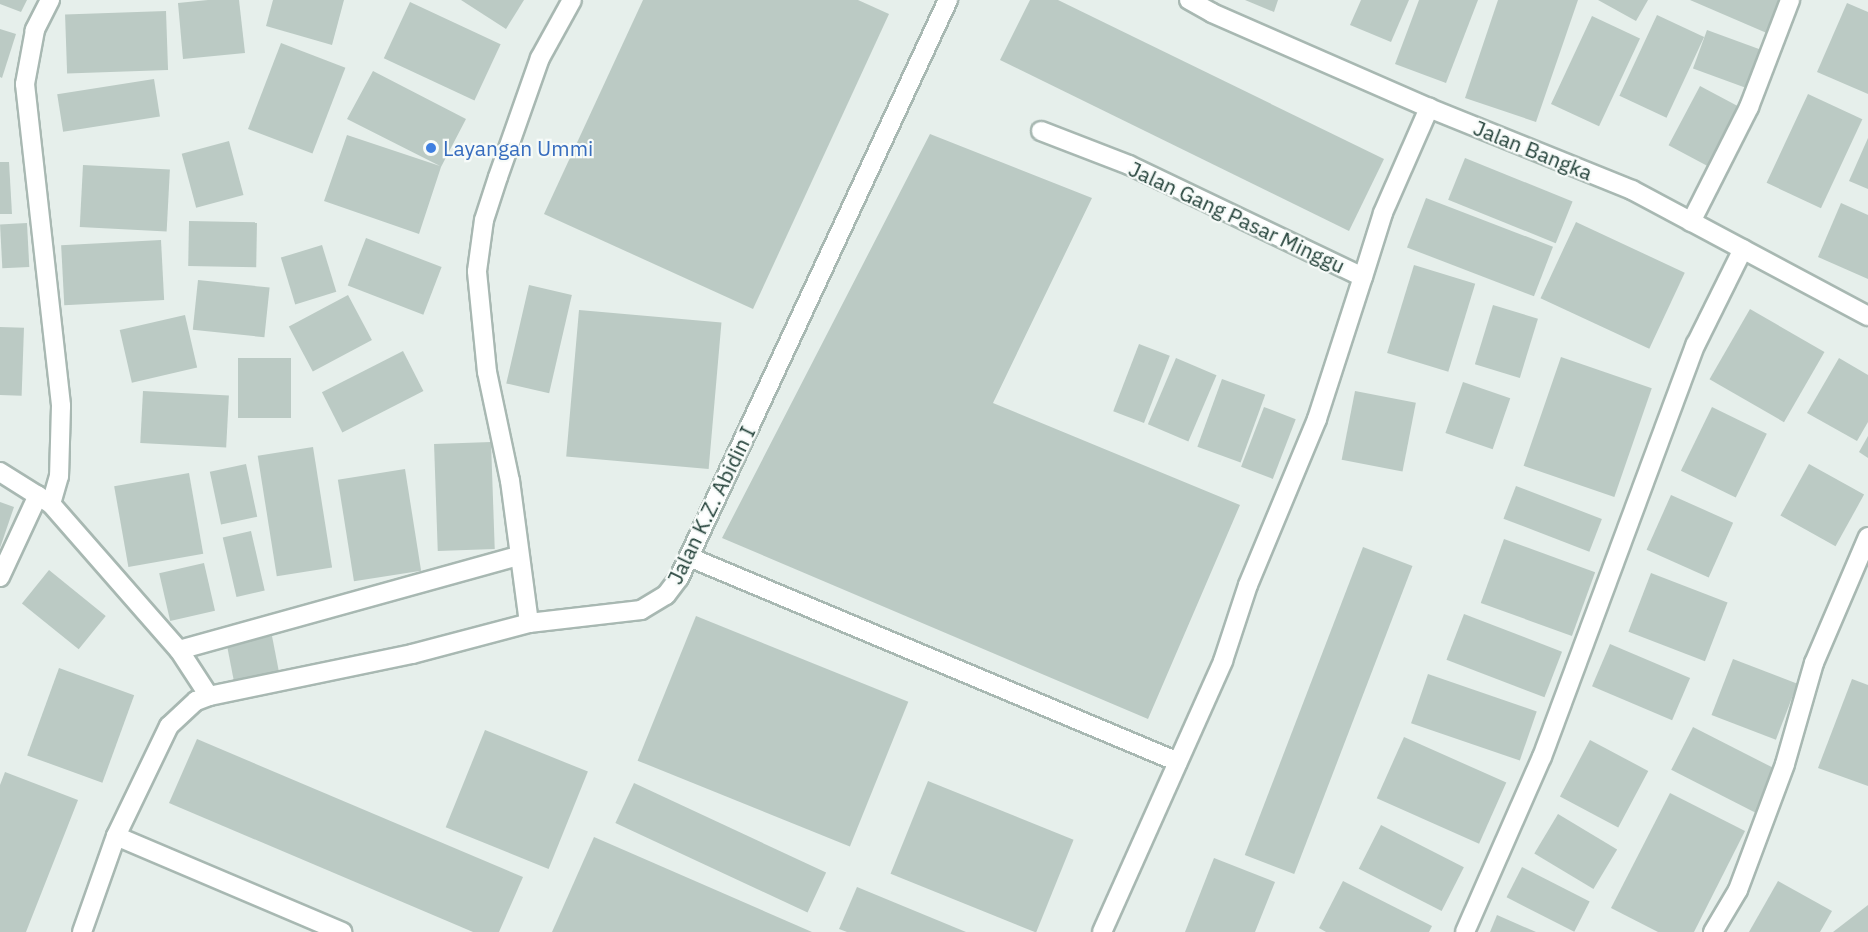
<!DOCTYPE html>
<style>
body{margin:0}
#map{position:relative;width:1868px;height:932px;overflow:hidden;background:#e6efeb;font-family:"IBM Plex Sans",sans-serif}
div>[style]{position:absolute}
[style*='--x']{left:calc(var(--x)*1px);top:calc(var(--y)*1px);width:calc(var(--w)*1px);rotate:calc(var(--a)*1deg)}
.building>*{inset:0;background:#bbcac4;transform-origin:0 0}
.roads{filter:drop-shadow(2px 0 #a8b8b2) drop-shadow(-2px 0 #a8b8b2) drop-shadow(0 2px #a8b8b2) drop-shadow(0 -2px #a8b8b2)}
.service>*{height:18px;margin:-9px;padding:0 9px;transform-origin:9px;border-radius:9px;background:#fff}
.minor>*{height:18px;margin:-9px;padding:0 9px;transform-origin:9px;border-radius:9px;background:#fff}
.tertiary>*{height:18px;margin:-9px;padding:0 9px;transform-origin:9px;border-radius:9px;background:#fff}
.dots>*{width:16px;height:16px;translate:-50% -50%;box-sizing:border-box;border:3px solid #f7fbf9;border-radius:50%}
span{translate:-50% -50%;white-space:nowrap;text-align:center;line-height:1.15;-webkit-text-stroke:4.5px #f7fbf9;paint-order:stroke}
.shop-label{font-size:21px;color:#366cbe}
.left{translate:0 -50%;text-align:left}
.street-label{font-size:21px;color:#24423a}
</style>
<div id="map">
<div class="building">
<i style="clip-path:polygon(0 0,27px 0,21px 12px,0 4px)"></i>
<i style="clip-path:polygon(208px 0,239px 0,245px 53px,183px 59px,178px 3px)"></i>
<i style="clip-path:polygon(273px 0,344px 0,332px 45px,266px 26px)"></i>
<i style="clip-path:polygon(461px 0,524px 0,506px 29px)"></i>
<i style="clip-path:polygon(643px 0,858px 0,889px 14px,753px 309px,544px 214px)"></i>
<i style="clip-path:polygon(1030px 0,1058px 0,1384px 159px,1349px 231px,1000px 60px)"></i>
<i style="clip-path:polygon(1245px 0,1278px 0,1274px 12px)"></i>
<i style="clip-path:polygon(1361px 0,1409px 0,1391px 42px,1350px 25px)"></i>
<i style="clip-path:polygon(1419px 0,1478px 0,1446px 83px,1395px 64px)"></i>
<i style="clip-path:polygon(1498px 0,1578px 0,1536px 122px,1465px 98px)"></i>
<i style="clip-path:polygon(1598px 0,1648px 0,1636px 21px)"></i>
<i style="clip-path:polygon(1690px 0,1784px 0,1769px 34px)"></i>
<i style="left:410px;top:2px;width:100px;height:62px;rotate:25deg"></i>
<i style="clip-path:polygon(1847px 3px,1868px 12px,1868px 94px,1817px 72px)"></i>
<i style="left:166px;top:11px;width:59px;height:101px;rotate:88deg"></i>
<i style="left:1657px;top:15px;width:52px;height:89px;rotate:25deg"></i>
<i style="left:1592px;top:16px;width:53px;height:97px;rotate:25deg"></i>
<i style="clip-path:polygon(0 29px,16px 34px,2px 78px,0 77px)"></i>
<i style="left:1707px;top:30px;width:64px;height:41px;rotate:20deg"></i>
<i style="left:281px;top:43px;width:69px;height:92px;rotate:21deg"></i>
<i style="clip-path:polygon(373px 71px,466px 119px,441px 167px,419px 234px,324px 201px,347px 135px,440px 166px,347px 119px)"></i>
<i style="left:154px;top:79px;width:38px;height:98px;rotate:81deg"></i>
<i style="left:1700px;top:86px;width:50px;height:67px;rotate:28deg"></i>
<i style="left:1808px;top:94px;width:60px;height:98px;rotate:25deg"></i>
<i style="clip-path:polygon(930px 134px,1092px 198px,993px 403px,1240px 505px,1148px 719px,722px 538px)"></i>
<i style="clip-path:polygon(1868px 138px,1868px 189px,1849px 181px)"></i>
<i style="left:229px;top:141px;width:56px;height:49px;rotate:75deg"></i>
<i style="left:1465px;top:158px;width:116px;height:45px;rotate:22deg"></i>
<i style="clip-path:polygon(0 162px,9px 162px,12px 214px,0 214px)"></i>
<i style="left:83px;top:165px;width:87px;height:62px;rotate:3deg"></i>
<i style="left:1426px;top:198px;width:136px;height:53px;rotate:21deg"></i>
<i style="clip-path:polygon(1841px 203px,1868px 215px,1868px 279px,1818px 257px)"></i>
<i style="left:189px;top:221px;width:68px;height:45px;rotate:1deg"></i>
<i style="left:1576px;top:222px;width:120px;height:84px;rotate:25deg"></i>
<i style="left:27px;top:223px;width:44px;height:27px;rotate:87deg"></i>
<i style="left:366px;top:238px;width:81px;height:51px;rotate:21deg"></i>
<i style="left:161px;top:240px;width:60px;height:100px;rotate:87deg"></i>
<i style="left:322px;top:245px;width:49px;height:43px;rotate:73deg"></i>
<i style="left:1414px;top:265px;width:64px;height:92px;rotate:17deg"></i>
<i style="left:198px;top:280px;width:72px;height:50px;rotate:6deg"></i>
<i style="left:529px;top:285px;width:44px;height:101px;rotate:13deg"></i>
<i style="left:348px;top:295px;width:51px;height:67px;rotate:62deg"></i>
<i style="left:1493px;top:305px;width:47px;height:62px;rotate:17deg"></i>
<i style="left:1750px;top:309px;width:86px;height:81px;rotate:30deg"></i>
<i style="left:579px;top:310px;width:143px;height:147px;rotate:5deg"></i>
<i style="left:185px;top:315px;width:54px;height:67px;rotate:77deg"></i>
<i style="left:0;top:327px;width:24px;height:68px;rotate:2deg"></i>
<i style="left:1139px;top:344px;width:33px;height:72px;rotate:21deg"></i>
<i style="left:403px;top:351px;width:45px;height:91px;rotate:63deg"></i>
<i style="left:1561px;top:357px;width:96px;height:115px;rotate:19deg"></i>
<i style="left:238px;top:358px;width:53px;height:60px"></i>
<i style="left:1176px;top:358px;width:44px;height:72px;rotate:23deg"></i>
<i style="clip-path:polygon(1839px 358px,1868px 375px,1868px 422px,1857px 441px,1807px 413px)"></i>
<i style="left:1222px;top:379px;width:46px;height:72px;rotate:20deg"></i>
<i style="left:1463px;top:382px;width:50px;height:54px;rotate:19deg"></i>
<i style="left:143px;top:391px;width:86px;height:52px;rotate:3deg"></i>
<i style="left:1355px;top:391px;width:62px;height:70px;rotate:11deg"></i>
<i style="left:1264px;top:407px;width:34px;height:64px;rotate:21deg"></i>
<i style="left:1712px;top:407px;width:61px;height:71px;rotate:26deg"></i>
<i style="clip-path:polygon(1868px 436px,1868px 458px,1859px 452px)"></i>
<i style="left:491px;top:442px;width:107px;height:57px;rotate:88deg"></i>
<i style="left:313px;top:447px;width:122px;height:56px;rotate:81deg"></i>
<i style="left:246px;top:464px;width:54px;height:37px;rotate:78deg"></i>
<i style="left:1809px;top:464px;width:63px;height:59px;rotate:29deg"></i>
<i style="left:405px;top:469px;width:103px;height:68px;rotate:81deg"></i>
<i style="left:189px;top:473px;width:82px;height:76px;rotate:80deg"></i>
<i style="left:1516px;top:486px;width:92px;height:35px;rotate:21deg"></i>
<i style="left:1671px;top:495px;width:68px;height:60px;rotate:24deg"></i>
<i style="clip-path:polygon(0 502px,14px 507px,0 548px)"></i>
<i style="left:251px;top:531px;width:61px;height:29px;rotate:77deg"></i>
<i style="left:1504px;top:539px;width:97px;height:68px;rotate:20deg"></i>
<i style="left:1363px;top:547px;width:53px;height:330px;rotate:21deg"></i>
<i style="left:204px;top:563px;width:49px;height:46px;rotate:77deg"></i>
<i style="left:49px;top:570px;width:73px;height:43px;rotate:39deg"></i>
<i style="left:1651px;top:573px;width:82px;height:63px;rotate:21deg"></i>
<i style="left:1464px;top:614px;width:105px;height:49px;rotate:21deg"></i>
<i style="left:696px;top:616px;width:229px;height:156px;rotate:22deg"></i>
<i style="left:272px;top:636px;width:41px;height:46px;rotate:79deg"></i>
<i style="left:1610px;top:644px;width:87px;height:46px;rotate:23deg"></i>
<i style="left:1733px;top:659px;width:69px;height:60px;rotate:21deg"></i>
<i style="left:59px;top:668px;width:80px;height:93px;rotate:20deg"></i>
<i style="left:1428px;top:674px;width:115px;height:52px;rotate:19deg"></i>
<i style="clip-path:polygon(1852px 679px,1868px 685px,1868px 786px,1818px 768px)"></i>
<i style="left:1693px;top:727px;width:98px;height:48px;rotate:27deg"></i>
<i style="left:485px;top:730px;width:111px;height:105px;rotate:22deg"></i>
<i style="left:1404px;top:737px;width:112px;height:67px;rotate:24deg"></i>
<i style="clip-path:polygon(197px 739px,523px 877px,499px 932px,473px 932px,169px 803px)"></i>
<i style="left:1590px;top:740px;width:66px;height:64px;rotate:28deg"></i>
<i style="clip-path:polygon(5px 772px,78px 800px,26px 932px,0 932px,0 785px)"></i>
<i style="left:928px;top:781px;width:157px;height:100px;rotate:22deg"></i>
<i style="left:634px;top:783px;width:212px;height:44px;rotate:25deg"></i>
<i style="clip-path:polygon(1670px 793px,1745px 831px,1694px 932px,1658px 932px,1611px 908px)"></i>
<i style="left:1558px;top:814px;width:69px;height:46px;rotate:31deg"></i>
<i style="left:1381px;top:825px;width:93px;height:49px;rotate:27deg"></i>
<i style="clip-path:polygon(594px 837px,812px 932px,552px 932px)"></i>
<i style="clip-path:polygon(1214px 858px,1275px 882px,1255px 932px,1185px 932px)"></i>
<i style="left:1522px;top:867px;width:76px;height:34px;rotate:27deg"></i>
<i style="clip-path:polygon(1343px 881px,1432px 926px,1429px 932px,1326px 932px,1319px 928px)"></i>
<i style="clip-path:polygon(1778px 881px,1832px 911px,1820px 932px,1749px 932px)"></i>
<i style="clip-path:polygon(857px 887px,966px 932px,847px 932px,839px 929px)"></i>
<i style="clip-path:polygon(1868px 905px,1868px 932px,1833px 932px)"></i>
<i style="clip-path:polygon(1497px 915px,1536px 932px,1490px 932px)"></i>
</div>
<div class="roads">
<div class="service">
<i style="--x:1041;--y:131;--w:94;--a:21.1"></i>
<i style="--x:1129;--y:165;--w:259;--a:25.6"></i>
<i style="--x:1363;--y:277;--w:67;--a:-72.6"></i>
<i style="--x:1383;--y:213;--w:115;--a:-66.3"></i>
<i style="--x:689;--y:557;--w:530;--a:22.74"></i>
<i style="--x:1102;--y:932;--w:297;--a:-65.9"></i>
<i style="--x:1223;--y:661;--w:80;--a:-71.8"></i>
<i style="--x:1248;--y:585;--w:180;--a:-67.4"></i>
<i style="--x:1317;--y:419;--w:149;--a:-72.1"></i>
</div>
<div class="minor">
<i style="--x:50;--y:0;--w:34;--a:117"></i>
<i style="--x:35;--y:30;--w:55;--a:100.5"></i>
<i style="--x:25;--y:84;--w:324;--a:83.6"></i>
<i style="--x:61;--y:406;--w:70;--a:91.6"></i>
<i style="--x:59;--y:476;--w:29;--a:106"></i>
<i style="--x:1691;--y:222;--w:129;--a:-63.2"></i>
<i style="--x:1749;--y:107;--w:115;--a:-69"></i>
<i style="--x:0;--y:472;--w:60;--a:32.1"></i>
<i style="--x:51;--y:504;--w:194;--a:48.8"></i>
<i style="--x:179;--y:650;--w:55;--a:56.9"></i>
<i style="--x:0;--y:577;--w:90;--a:-65.1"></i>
<i style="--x:529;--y:623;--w:143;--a:-97.6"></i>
<i style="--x:510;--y:481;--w:111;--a:-101.9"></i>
<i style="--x:487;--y:372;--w:101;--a:-95.7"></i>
<i style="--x:477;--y:271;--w:51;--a:-82.2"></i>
<i style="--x:484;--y:220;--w:45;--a:-72"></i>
<i style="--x:498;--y:177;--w:126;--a:-70.6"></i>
<i style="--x:540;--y:58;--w:66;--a:-61.1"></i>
<i style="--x:179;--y:650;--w:352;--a:-15.5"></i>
<i style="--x:116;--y:836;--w:246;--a:23"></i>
<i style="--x:1465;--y:932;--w:191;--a:-66.3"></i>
<i style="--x:1542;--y:757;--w:441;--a:-69.6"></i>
<i style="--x:1696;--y:344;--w:106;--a:-63.7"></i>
<i style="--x:1713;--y:932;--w:49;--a:-59.2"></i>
<i style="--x:1738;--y:890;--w:134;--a:-69.5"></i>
<i style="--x:1785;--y:764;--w:105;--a:-74"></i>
<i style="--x:1814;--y:663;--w:137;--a:-66.8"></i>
</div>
<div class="tertiary">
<i style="--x:1189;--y:0;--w:26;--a:29"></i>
<i style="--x:1212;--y:13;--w:237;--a:23.6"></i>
<i style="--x:1429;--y:108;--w:219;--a:22"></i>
<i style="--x:1632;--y:190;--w:268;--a:28.1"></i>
<i style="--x:82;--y:932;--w:102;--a:-70.5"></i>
<i style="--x:116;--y:836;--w:122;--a:-64.3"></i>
<i style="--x:169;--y:726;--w:37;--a:-43"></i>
<i style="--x:196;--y:701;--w:14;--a:-21"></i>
<i style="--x:209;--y:696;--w:207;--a:-11.7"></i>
<i style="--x:412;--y:654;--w:121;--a:-14.8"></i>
<i style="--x:529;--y:623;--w:113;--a:-6.6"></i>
<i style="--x:641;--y:610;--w:29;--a:-31"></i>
<i style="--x:666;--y:595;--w:21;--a:-53"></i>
<i style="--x:679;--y:578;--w:638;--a:-65.04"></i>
</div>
</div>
<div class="dots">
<i style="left:431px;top:148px;background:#3f7fe0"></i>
</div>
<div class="shop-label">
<span class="left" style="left:443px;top:148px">Layangan Ummi</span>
</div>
<div class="street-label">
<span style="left:1533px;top:150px;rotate:22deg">Jalan Bangka</span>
<span style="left:1237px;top:217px;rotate:25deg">Jalan Gang Pasar Minggu</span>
<span style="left:711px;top:505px;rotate:-64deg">Jalan K.Z. Abidin I</span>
</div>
</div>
